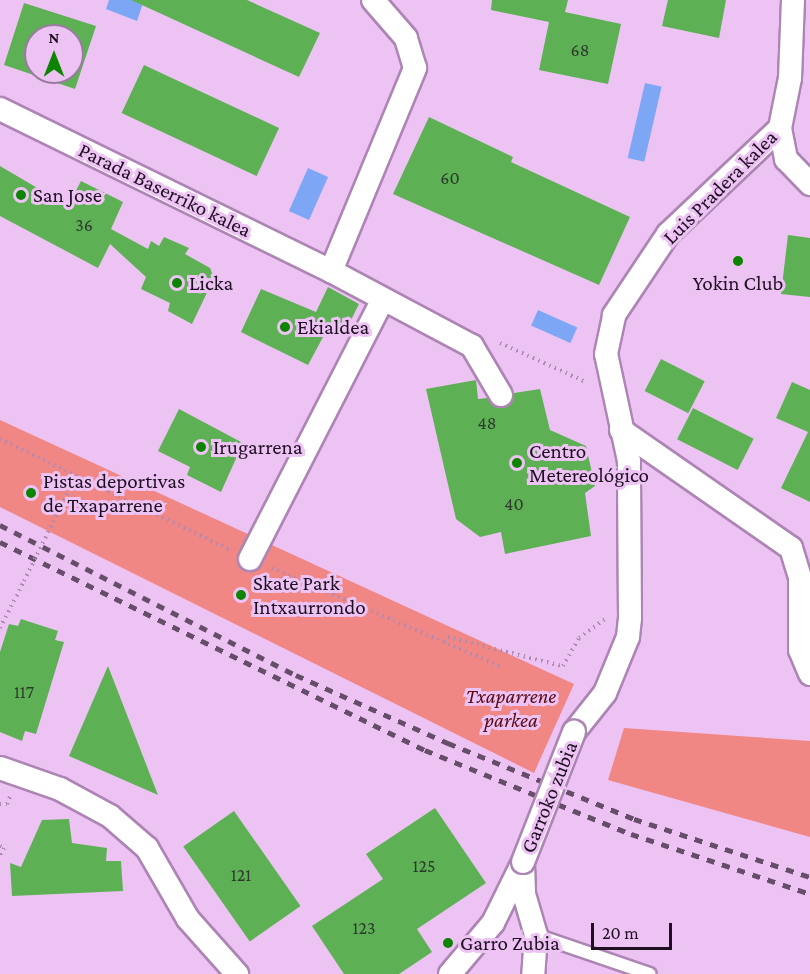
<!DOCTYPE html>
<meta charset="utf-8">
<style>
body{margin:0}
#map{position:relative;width:810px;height:974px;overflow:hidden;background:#edc3f4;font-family:"Crimson Pro",serif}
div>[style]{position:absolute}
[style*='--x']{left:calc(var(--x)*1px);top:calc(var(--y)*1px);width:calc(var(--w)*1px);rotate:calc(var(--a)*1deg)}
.green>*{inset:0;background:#f08785}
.water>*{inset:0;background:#7da7f5;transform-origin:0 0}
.building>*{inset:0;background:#5db154;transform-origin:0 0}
.path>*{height:4px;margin-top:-2px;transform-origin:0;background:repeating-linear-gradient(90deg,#ac8ab2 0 1.5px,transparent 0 6px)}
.roads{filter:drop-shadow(2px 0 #ad85b4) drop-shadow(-2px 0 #ad85b4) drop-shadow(0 2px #ad85b4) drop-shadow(0 -2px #ad85b4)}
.lane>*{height:12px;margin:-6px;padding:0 6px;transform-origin:6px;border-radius:6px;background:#fff}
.street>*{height:22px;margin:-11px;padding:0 11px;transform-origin:11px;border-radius:11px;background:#fff}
.rail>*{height:4.5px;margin-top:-2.25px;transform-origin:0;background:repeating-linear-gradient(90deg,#664e6a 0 8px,transparent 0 16px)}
.path-bridge>*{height:4px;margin-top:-2px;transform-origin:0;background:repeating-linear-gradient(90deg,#ac8ab2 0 1.5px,transparent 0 6px)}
.bridges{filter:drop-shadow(2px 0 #ad85b4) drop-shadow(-2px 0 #ad85b4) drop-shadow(0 2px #ad85b4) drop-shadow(0 -2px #ad85b4)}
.street-bridge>*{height:22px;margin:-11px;padding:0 11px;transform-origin:11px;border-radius:11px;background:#fff}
.dots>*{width:16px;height:16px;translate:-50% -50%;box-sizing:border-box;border:3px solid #edc3f4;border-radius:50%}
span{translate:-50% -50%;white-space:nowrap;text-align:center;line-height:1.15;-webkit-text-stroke:6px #edc3f4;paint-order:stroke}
.number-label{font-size:18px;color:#2e382e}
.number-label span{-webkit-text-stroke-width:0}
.street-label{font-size:21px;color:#1e0f21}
.poi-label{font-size:21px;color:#1e0f21}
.left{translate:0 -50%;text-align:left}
.park-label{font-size:21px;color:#5a0b14;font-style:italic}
.north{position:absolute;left:24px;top:24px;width:60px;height:60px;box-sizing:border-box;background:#edc3f4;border:2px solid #9a7ba0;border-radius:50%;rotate:0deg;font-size:16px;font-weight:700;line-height:24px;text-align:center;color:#1e0f21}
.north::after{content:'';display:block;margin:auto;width:21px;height:27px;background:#0d8400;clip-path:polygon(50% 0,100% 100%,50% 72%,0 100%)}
.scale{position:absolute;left:591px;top:923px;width:81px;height:27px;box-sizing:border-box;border:3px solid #1e0f21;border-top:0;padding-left:8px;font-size:18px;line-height:21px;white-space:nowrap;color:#1e0f21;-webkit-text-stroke:4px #edc3f4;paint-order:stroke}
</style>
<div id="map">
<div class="green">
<i style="clip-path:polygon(0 420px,574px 684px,534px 773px,0 507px)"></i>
<i style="clip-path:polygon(624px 728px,810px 741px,810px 837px,608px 780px)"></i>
</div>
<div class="water">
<i style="clip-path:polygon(109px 0,144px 0,137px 21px,106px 9px)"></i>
<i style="left:645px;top:83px;width:17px;height:77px;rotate:13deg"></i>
<i style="left:308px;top:168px;width:22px;height:47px;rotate:24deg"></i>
<i style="left:538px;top:310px;width:43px;height:17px;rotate:24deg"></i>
</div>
<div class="building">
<i style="clip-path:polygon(131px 0,247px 0,320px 33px,299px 77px)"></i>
<i style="clip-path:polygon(492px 0,568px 0,565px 12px,621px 24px,608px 84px,539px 70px,549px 22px,491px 10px)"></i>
<i style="clip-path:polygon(668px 0,726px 0,719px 38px,662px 26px)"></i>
<i style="clip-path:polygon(evenodd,24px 3px,96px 26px,75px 89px,4px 65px,24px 3px,36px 36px,72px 36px,72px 72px,36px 72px,36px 36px)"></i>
<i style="left:144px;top:65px;width:149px;height:53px;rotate:25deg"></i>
<i style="clip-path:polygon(429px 117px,513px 157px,511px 162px,630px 217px,599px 285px,393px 194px)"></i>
<i style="clip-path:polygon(0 166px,68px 206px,81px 181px,123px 202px,111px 229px,148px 249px,151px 241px,159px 246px,164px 237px,189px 248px,185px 254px,210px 268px,214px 278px,192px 324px,168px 311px,170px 303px,141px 289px,146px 277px,110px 244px,98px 268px,0 216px)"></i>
<i style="clip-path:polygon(788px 235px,810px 238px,810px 297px,781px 294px)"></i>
<i style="clip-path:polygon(328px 287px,359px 304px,346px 330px,330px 324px,308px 365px,241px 332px,261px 289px,316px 312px)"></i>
<i style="left:661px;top:359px;width:49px;height:36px;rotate:27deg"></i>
<i style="clip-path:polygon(476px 380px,478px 399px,487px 398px,501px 408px,512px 402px,514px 393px,540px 389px,550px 430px,586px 446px,595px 486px,585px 493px,591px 536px,505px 554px,501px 532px,480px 537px,456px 519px,426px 389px)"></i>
<i style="clip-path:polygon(792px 382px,810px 390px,810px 502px,781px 488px,808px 432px,776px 418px)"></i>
<i style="left:693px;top:408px;width:68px;height:35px;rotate:27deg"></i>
<i style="clip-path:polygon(179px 409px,243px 443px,221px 492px,187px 475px,190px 467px,158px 451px)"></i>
<i style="clip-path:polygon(21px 619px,58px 631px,55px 640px,64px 642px,36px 734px,25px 731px,22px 741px,0 732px,0 652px,9px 624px,18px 626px)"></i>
<i style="clip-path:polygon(108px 666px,158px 795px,69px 756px)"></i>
<i style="clip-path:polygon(435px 808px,486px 883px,417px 929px,432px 952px,399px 974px,344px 974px,312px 926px,383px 879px,366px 854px)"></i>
<i style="left:234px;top:811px;width:116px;height:62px;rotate:55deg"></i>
<i style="clip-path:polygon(69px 819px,72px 843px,107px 848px,106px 861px,121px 861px,123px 891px,12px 896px,10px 863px,21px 867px,42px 820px)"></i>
</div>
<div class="path">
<i style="--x:500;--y:343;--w:94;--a:24.4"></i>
<i style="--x:0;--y:439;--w:254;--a:25.7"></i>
<i style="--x:272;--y:568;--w:250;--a:23.3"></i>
<i style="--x:0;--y:628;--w:53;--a:-62.9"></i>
<i style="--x:445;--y:642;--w:6;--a:-59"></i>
<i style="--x:448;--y:637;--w:119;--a:14.2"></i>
<i style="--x:563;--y:666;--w:32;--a:-60"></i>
<i style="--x:579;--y:638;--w:32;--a:-36"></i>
<i style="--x:0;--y:804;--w:7;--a:0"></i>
<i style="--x:7;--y:804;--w:8;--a:-67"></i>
<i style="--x:0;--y:846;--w:4;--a:27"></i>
<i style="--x:4;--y:848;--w:8;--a:120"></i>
</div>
<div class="roads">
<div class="lane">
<i style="--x:536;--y:935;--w:120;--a:18.9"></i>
</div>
<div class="street">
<i style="--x:0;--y:109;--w:369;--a:26.1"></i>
<i style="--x:331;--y:271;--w:160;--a:28"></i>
<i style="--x:472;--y:346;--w:57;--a:59.4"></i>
<i style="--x:780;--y:128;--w:32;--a:79"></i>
<i style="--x:786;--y:159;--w:35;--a:46"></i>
<i style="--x:331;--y:271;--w:220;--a:-67.5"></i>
<i style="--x:415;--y:68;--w:31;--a:-107"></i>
<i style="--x:406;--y:38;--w:50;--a:-131"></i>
<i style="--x:621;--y:430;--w:207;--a:34.8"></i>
<i style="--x:791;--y:548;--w:31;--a:73"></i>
<i style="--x:800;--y:578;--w:72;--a:90"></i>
<i style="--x:800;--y:650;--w:26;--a:67"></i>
<i style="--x:250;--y:559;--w:290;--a:-62.9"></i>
<i style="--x:574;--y:732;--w:50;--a:-51.5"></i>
<i style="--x:605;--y:693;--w:61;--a:-67.7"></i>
<i style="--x:628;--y:637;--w:19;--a:-84"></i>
<i style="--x:630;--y:618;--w:157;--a:-90.4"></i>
<i style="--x:629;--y:461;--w:109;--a:-102.1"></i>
<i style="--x:606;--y:354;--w:40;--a:-78"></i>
<i style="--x:614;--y:315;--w:97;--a:-56.3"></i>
<i style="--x:668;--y:234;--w:154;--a:-43.4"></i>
<i style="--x:780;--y:128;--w:51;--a:-78.7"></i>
<i style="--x:790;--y:78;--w:78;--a:-87.8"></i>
<i style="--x:0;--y:768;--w:64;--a:19.3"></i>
<i style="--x:60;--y:789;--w:57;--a:28.4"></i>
<i style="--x:110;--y:816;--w:49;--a:40.9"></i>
<i style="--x:147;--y:848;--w:82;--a:60"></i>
<i style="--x:188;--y:919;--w:74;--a:48.3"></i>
<i style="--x:523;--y:864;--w:30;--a:88"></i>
<i style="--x:524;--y:894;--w:43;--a:73.7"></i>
<i style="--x:536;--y:935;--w:39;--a:94"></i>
<i style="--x:450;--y:974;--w:67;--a:-49.9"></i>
<i style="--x:493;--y:923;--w:68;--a:-63.8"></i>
</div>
</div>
<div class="rail">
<i style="--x:0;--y:525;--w:332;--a:26.9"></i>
<i style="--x:296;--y:675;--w:167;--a:24.1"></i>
<i style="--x:448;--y:743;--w:201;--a:22.2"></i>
<i style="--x:634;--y:819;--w:185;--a:18.2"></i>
<i style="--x:0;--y:542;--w:473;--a:26.1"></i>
<i style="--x:425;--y:750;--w:222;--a:22.2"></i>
<i style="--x:631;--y:834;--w:189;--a:18.5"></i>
</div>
<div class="path-bridge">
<i style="--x:24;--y:581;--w:117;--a:-63.7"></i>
</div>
<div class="bridges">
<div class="street-bridge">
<i style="--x:523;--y:862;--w:140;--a:-68.6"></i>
</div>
</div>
<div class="dots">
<i style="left:21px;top:195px;background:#0d8400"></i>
<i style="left:738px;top:261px;background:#0d8400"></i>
<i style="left:177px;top:283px;background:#0d8400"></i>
<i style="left:285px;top:327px;background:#0d8400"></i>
<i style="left:201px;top:447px;background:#0d8400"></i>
<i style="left:517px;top:463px;background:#0d8400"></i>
<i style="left:31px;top:493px;background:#0d8400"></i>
<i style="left:241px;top:595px;background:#0d8400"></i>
<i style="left:448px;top:943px;background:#0d8400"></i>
</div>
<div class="number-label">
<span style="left:580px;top:50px">68</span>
<span style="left:450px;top:178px">60</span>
<span style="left:84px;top:225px">36</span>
<span style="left:487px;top:423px">48</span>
<span style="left:514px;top:504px">40</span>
<span style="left:24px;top:692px">117</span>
<span style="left:424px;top:866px">125</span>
<span style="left:241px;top:875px">121</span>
<span style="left:364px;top:928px">123</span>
</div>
<div class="street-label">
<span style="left:720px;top:187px;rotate:-45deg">Luis Pradera kalea</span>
<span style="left:165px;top:190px;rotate:26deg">Parada Baserriko kalea</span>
<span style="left:549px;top:797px;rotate:-68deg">Garroko zubia</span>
</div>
<div class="poi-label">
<span class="left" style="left:33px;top:195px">San Jose</span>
<span class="left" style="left:189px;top:283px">Licka</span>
<span style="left:738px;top:283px">Yokin Club</span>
<span class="left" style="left:297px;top:327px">Ekialdea</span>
<span class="left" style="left:213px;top:447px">Irugarrena</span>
<span class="left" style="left:529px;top:463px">Centro<br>Metereológico</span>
<span class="left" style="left:43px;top:493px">Pistas deportivas<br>de Txaparrene</span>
<span class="left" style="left:253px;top:595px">Skate Park<br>Intxaurrondo</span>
<span class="left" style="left:460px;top:943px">Garro Zubia</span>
</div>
<div class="park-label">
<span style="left:511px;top:708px">Txaparrene<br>parkea</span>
</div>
<div class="north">N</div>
<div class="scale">20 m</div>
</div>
